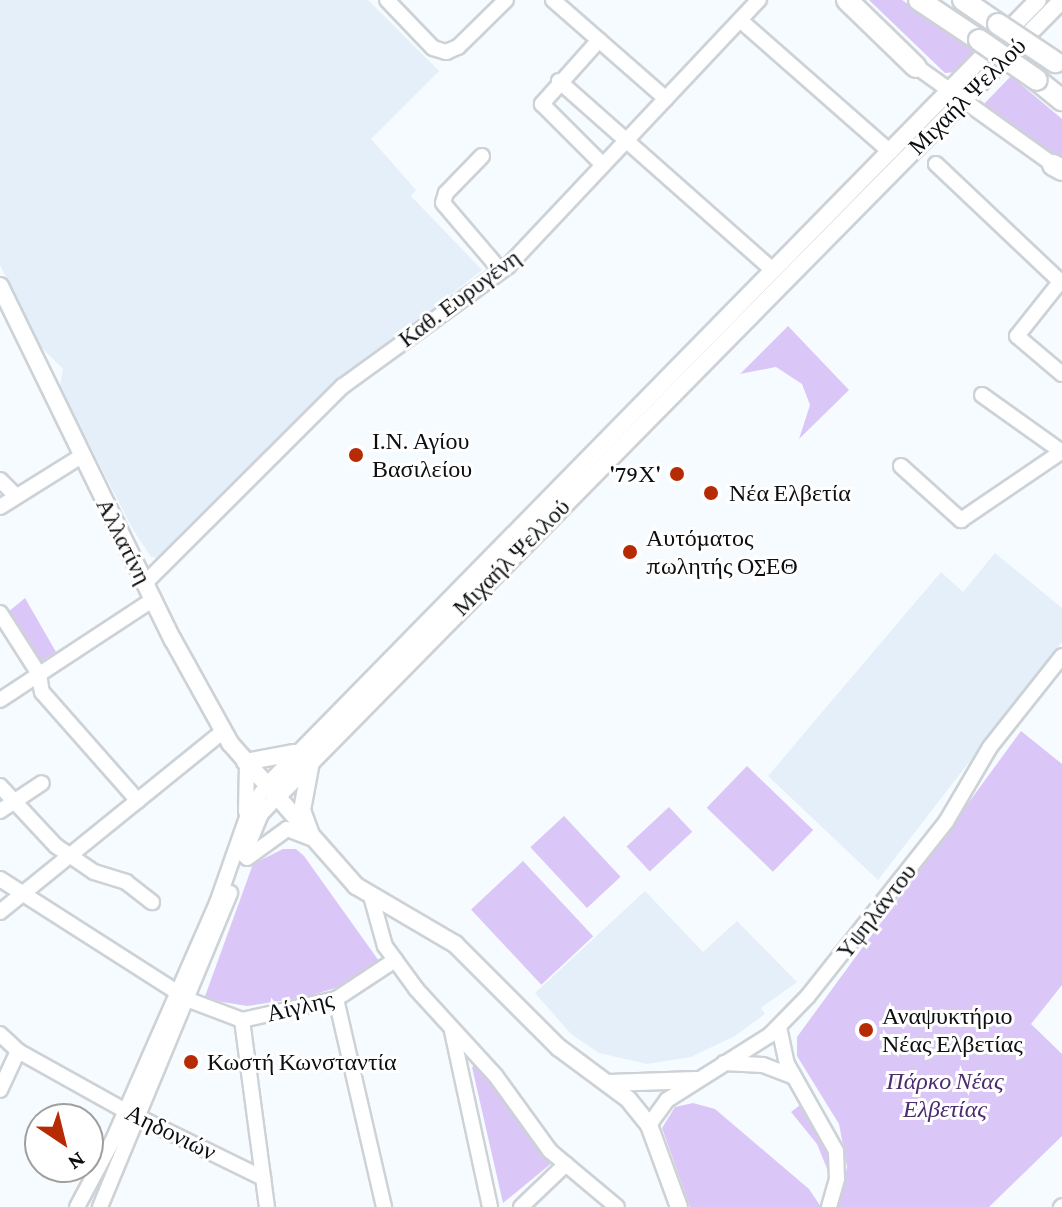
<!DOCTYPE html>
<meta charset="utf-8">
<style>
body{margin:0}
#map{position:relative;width:1062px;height:1207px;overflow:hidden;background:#f6fbff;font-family:"Crimson Pro",serif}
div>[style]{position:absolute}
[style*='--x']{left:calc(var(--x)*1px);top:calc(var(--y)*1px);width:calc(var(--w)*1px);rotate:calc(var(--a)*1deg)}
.built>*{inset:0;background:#e4eff9}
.green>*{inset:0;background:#dbc7f7;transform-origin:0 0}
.roads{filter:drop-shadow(2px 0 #cdd2d7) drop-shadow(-2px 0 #cdd2d7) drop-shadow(0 2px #cdd2d7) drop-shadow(0 -2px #cdd2d7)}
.minor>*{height:14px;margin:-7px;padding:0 7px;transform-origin:7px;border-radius:7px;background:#fff}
.major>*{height:16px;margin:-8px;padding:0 8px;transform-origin:8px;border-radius:8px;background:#fff}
.highway>*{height:20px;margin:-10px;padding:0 10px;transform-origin:10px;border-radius:10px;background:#fff}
.bridges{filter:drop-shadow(2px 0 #cdd2d7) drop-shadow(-2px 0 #cdd2d7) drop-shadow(0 2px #cdd2d7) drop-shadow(0 -2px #cdd2d7)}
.highway-bridge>*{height:20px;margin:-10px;padding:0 10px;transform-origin:10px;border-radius:10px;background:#fff}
.dots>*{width:22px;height:22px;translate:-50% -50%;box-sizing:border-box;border:4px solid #fff;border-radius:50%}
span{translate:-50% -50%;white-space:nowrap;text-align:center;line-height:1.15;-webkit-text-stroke:6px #fff;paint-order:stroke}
.street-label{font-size:24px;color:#0c0e10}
.poi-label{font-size:24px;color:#0c0e10}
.left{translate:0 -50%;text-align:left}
.right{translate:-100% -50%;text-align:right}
.park-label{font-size:24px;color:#4c2b6f;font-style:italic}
.north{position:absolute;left:24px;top:1103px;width:80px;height:80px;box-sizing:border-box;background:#fff;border:2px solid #9e9f9f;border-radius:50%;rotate:145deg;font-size:22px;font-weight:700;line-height:32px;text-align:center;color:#0c0e10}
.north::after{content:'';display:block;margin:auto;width:28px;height:36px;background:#b62b03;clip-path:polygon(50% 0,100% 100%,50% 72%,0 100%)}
</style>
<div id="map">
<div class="built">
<i style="clip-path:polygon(0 0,368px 0,439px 71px,371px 139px,416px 190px,411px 196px,482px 270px,348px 375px,160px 558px,151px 557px,132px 528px,60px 387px,63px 369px,40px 346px,0 265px)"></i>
<i style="clip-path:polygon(995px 553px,1062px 608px,1062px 642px,878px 880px,768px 776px,941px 572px,963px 592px)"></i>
<i style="clip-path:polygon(645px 891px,703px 952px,737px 921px,797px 982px,761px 1008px,765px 1014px,735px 1036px,691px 1057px,647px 1064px,599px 1053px,571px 1034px,535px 993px)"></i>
</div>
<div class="green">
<i style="clip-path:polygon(869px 0,902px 0,978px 51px,957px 72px,945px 73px)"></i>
<i style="clip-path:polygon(1011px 76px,1062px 119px,1062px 162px,982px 106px)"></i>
<i style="clip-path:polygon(788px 326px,849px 390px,799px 439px,810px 405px,802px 384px,776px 367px,740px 374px)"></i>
<i style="clip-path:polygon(25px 598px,56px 652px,37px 664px,2px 617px)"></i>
<i style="clip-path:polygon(1021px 731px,1062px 764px,1062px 985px,1031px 1024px,1062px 1054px,1062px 1136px,989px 1207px,838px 1207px,847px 1167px,839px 1124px,797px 1056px,797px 1037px)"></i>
<i style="left:747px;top:766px;width:92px;height:58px;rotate:44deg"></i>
<i style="left:669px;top:807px;width:34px;height:58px;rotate:47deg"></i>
<i style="left:564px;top:816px;width:83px;height:46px;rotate:47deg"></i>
<i style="clip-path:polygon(283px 849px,296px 849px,304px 856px,379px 961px,345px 985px,306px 997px,247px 1006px,204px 999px,253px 864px)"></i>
<i style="left:523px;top:861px;width:103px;height:71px;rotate:47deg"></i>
<i style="clip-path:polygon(478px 1064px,553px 1162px,503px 1203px,472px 1067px)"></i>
<i style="clip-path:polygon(693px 1103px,715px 1109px,809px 1189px,821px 1207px,690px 1207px,662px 1128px,675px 1107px)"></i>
<i style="clip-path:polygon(800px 1105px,827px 1153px,828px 1171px,817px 1144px,791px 1112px)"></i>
</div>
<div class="roads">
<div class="minor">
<i style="--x:387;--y:0;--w:66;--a:46.2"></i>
<i style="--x:433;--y:48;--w:14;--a:17"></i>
<i style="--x:446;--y:52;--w:13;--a:-23"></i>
<i style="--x:458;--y:47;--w:67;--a:-44.4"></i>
<i style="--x:553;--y:0;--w:150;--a:41.2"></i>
<i style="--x:740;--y:20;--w:200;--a:41.3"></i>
<i style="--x:599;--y:40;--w:86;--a:131.7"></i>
<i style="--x:542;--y:104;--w:86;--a:45"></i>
<i style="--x:910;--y:62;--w:182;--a:35.6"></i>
<i style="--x:559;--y:81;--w:286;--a:41.5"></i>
<i style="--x:482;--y:156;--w:52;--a:134.2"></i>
<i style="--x:446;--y:193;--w:10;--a:107"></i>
<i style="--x:443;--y:203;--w:89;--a:49.5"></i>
<i style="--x:936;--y:164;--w:173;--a:43.4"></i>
<i style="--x:1060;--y:282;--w:69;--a:128.5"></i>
<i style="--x:1017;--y:336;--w:59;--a:40.2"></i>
<i style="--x:982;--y:395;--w:98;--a:35.5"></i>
<i style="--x:901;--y:466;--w:81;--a:42"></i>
<i style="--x:961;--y:520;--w:121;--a:-34.2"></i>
<i style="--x:0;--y:480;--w:23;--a:45"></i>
<i style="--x:0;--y:507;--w:94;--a:-32"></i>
<i style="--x:146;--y:582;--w:278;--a:-44.9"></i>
<i style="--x:343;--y:386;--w:204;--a:-36"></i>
<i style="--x:508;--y:266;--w:366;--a:-46.7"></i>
<i style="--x:0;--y:613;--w:72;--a:57.4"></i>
<i style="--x:39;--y:674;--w:18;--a:81"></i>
<i style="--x:42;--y:692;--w:145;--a:48.6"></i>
<i style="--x:0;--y:700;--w:184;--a:-33.3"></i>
<i style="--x:0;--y:786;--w:82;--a:47"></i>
<i style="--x:56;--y:846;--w:46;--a:34.4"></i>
<i style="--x:94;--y:872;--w:34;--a:17"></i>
<i style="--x:126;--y:882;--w:33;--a:38"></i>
<i style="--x:0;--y:811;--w:50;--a:-33.7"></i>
<i style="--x:246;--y:812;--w:48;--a:-88.8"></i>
<i style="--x:244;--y:855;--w:44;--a:-67.5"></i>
<i style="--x:261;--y:814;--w:22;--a:-47"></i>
<i style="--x:247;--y:858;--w:49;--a:-35.9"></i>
<i style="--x:287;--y:829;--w:26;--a:21"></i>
<i style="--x:0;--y:879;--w:224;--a:32.6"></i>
<i style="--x:189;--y:1000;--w:57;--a:20.7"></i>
<i style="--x:242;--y:1020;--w:96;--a:-12.6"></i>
<i style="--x:336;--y:999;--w:71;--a:-33.5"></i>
<i style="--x:371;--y:896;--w:52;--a:74.4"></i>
<i style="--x:385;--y:946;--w:54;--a:54"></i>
<i style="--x:417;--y:990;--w:115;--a:47.5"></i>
<i style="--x:495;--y:1075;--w:94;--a:54.1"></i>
<i style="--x:550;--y:1151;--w:87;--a:39.9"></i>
<i style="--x:0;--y:912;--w:286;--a:-39"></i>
<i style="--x:336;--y:999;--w:213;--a:77"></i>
<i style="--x:242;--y:1020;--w:189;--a:82.4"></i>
<i style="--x:779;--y:1027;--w:38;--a:78"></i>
<i style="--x:787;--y:1064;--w:100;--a:60.6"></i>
<i style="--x:836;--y:1151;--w:28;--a:88"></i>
<i style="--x:837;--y:1179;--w:29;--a:106"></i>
<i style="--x:452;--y:1031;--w:180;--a:77.8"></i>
<i style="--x:0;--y:1034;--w:25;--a:43"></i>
<i style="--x:18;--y:1051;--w:124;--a:29.1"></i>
<i style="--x:126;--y:1111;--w:153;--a:26.1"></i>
<i style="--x:724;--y:1063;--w:39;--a:3"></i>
<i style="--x:763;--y:1065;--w:33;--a:21"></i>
<i style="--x:0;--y:1090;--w:43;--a:-65.2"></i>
<i style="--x:649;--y:1125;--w:31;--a:-54"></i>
<i style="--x:667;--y:1100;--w:122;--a:-32.3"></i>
<i style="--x:770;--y:1035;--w:54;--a:-45.7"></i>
<i style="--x:808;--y:996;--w:222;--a:-51.6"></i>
<i style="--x:946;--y:822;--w:87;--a:-59.6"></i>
<i style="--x:990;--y:747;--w:116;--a:-51.6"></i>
<i style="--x:77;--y:1207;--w:76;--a:-61.8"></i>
<i style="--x:113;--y:1140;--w:259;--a:-66.3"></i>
<i style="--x:217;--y:903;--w:103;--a:-70.7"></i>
<i style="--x:251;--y:806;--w:24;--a:-52"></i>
<i style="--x:100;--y:1207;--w:340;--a:-67.5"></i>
<i style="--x:521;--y:1207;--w:62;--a:-43.7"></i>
<i style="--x:1061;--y:1207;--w:1;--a:-45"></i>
</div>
<div class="major">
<i style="--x:0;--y:286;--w:394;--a:64"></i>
<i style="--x:173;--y:640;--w:118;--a:61"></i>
<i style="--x:230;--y:743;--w:191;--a:48.6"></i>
<i style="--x:356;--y:886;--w:115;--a:30.4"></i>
<i style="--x:455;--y:944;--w:146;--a:45"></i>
<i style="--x:558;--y:1047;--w:87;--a:36.6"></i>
<i style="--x:628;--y:1099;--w:33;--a:51"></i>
<i style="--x:649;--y:1125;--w:87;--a:69.9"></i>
<i style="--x:245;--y:762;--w:50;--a:-10.4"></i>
<i style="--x:266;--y:787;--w:1102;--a:-45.55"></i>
<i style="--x:276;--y:798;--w:1120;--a:-45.43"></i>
<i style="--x:310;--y:832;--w:23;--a:-110"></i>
<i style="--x:302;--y:810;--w:49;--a:-79.4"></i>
<i style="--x:609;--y:1083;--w:87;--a:-2"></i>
</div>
<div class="highway">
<i style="--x:847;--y:0;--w:96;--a:44.2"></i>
<i style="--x:919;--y:0;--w:72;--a:33.7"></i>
<i style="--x:963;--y:0;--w:42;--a:34.4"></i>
<i style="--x:1037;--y:80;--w:32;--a:39"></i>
<i style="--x:1053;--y:165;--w:10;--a:29"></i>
</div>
</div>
<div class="bridges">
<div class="highway-bridge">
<i style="--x:998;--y:24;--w:69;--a:33.7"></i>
<i style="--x:979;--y:40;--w:70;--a:34.6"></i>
</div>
</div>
<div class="dots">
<i style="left:356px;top:455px;background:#b62b03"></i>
<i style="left:677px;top:474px;background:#b62b03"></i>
<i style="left:711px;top:493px;background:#b62b03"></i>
<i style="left:630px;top:552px;background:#b62b03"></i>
<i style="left:866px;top:1030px;background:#b62b03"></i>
<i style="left:191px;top:1062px;background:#b62b03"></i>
</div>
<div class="street-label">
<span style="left:967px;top:96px;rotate:-45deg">Μιχαήλ Ψελλού</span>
<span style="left:459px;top:298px;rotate:-37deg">Καθ. Ευρυγένη</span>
<span style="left:124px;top:541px;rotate:63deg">Αλλατίνη</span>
<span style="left:511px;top:557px;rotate:-45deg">Μιχαήλ Ψελλού</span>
<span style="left:876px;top:911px;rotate:-52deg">Υψηλάντου</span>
<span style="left:300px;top:1006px;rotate:-13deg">Αίγλης</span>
<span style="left:171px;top:1132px;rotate:26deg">Αηδονιών</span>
</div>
<div class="poi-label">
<span class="left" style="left:372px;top:455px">Ι.Ν. Αγίου<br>Βασιλείου</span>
<span class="right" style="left:661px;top:474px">'79Χ'</span>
<span class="left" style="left:729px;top:493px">Νέα Ελβετία</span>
<span class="left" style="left:646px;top:552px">Αυτόματος<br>πωλητής ΟΣΕΘ</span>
<span class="left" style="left:882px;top:1030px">Αναψυκτήριο<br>Νέας Ελβετίας</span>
<span class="left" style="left:207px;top:1062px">Κωστή Κωνσταντία</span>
</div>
<div class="park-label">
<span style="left:945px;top:1095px">Πάρκο Νέας<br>Ελβετίας</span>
</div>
<div class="north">N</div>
</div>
